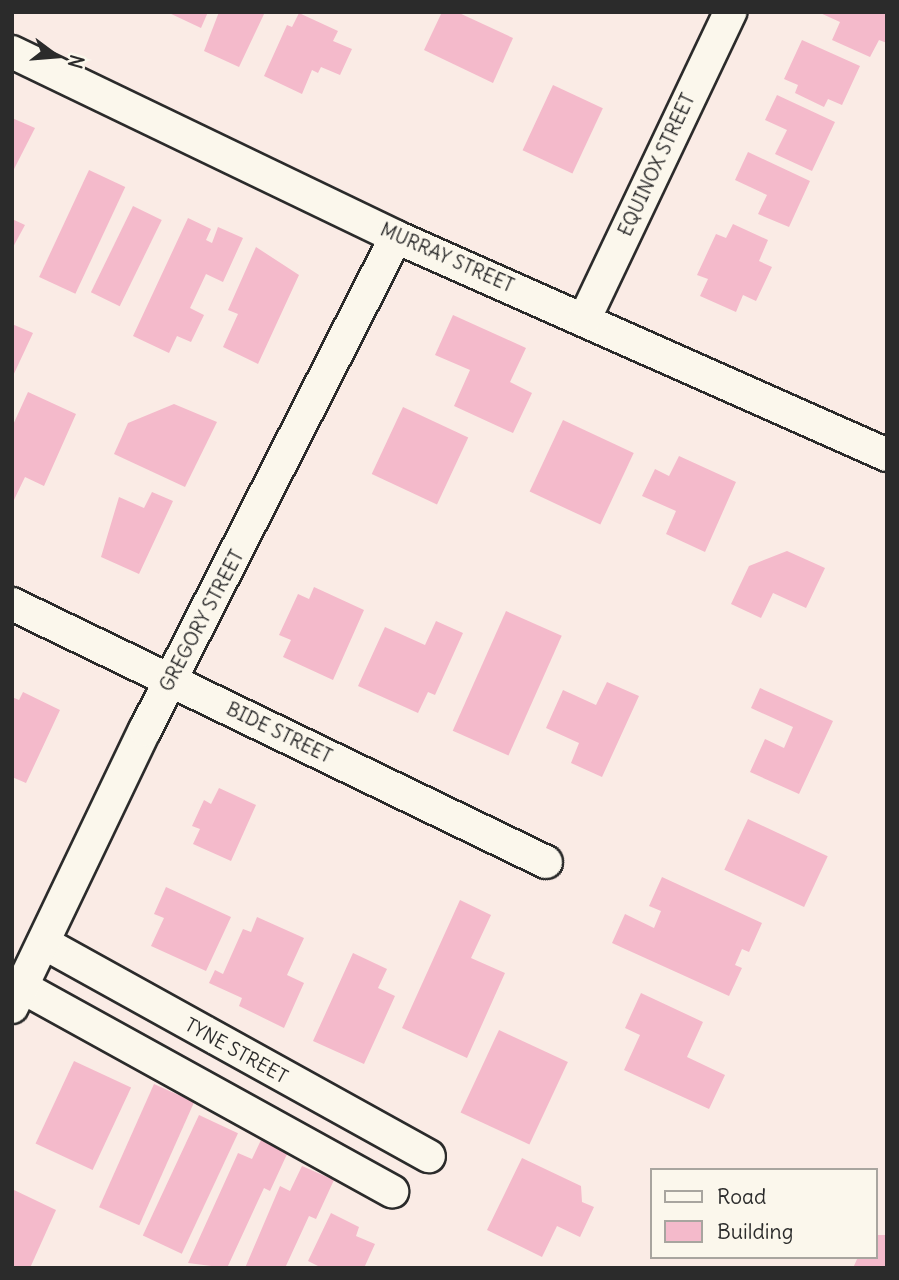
<!DOCTYPE html>
<style>
body{margin:0}
#map{position:relative;width:899px;height:1280px;overflow:hidden;background:#faebe5;font-family:Delius,sans-serif}
div>[style]{position:absolute}
[style*='--x']{left:calc(var(--x)*1px);top:calc(var(--y)*1px);width:calc(var(--w)*1px);rotate:calc(var(--a)*1deg)}
.building>*{inset:0;background:#f4bacb;transform-origin:0 0}
.roads{filter:drop-shadow(2px 0 #2b2b2b) drop-shadow(-2px 0 #2b2b2b) drop-shadow(0 2px #2b2b2b) drop-shadow(0 -2px #2b2b2b)}
.street>*{height:32px;margin:-16px;padding:0 16px;transform-origin:16px;border-radius:16px;background:#fbf7ec}
span{translate:-50% -50%;white-space:nowrap;text-align:center;line-height:1.15;-webkit-text-stroke:7px #fbf7ec;paint-order:stroke}
.street-label{font-size:19px;color:#2b2b2b}
.frame{position:absolute;inset:0;border:14px solid #2b2b2b;pointer-events:none}
.legend{position:absolute;left:650px;top:1168px;width:228px;height:91px;box-sizing:border-box;background:#fbf7ec;border:2px solid #a8a59f;margin:0;padding:9px 12px;list-style:none;font-size:21px;color:#2b2b2b}
.legend li{display:flex;align-items:center;gap:14px;height:35px}
.legend b{width:35px;border:2px solid #a8a59f}
.north{position:absolute;left:21px;top:21px;width:70px;height:70px;-webkit-text-stroke:5px #fbf7ec;paint-order:stroke;rotate:106deg;font-size:19px;font-weight:700;line-height:28px;text-align:center;color:#2b2b2b}
.north::after{content:'';display:block;margin:auto;width:24px;height:32px;background:#2b2b2b;clip-path:polygon(50% 0,100% 100%,50% 72%,0 100%)}
</style>
<div id="map">
<div class="building">
<i style="clip-path:polygon(167px 12px,208px 12px,201px 28px)"></i>
<i style="clip-path:polygon(219px 12px,265px 12px,239px 67px,204px 51px)"></i>
<i style="clip-path:polygon(442px 12px,457px 12px,513px 38px,493px 83px,424px 50px)"></i>
<i style="clip-path:polygon(818px 12px,887px 12px,887px 43px,879px 40px,870px 57px,832px 40px,840px 22px)"></i>
<i style="clip-path:polygon(299px 13px,338px 31px,333px 41px,352px 49px,340px 75px,321px 67px,318px 73px,312px 70px,302px 94px,264px 76px,287px 25px,292px 27px)"></i>
<i style="clip-path:polygon(802px 40px,860px 66px,842px 105px,828px 99px,824px 107px,795px 93px,798px 85px,784px 79px)"></i>
<i style="left:553px;top:85px;width:55px;height:72px;rotate:25deg"></i>
<i style="clip-path:polygon(777px 95px,835px 122px,812px 171px,775px 154px,787px 130px,765px 120px)"></i>
<i style="clip-path:polygon(12px 118px,35px 128px,12px 173px)"></i>
<i style="clip-path:polygon(748px 152px,810px 181px,789px 227px,758px 214px,767px 195px,735px 180px)"></i>
<i style="left:89px;top:170px;width:40px;height:118px;rotate:25deg"></i>
<i style="left:133px;top:206px;width:32px;height:96px;rotate:26deg"></i>
<i style="clip-path:polygon(188px 218px,211px 229px,206px 240px,212px 243px,218px 227px,243px 238px,223px 282px,206px 274px,190px 308px,204px 315px,191px 342px,177px 336px,169px 353px,133px 336px)"></i>
<i style="clip-path:polygon(12px 219px,25px 225px,12px 249px)"></i>
<i style="clip-path:polygon(733px 224px,768px 240px,759px 261px,772px 267px,756px 301px,743px 295px,736px 312px,700px 296px,708px 279px,697px 275px,716px 234px,726px 238px)"></i>
<i style="clip-path:polygon(256px 247px,299px 275px,258px 364px,223px 347px,238px 314px,228px 310px)"></i>
<i style="clip-path:polygon(453px 315px,526px 348px,510px 382px,532px 393px,513px 433px,454px 406px,470px 370px,435px 355px)"></i>
<i style="clip-path:polygon(12px 324px,33px 333px,12px 378px)"></i>
<i style="clip-path:polygon(28px 392px,76px 414px,44px 486px,25px 477px,12px 504px,12px 427px)"></i>
<i style="clip-path:polygon(174px 404px,217px 422px,185px 487px,114px 454px,128px 423px)"></i>
<i style="left:403px;top:407px;width:72px;height:74px;rotate:25deg"></i>
<i style="left:563px;top:420px;width:78px;height:79px;rotate:25deg"></i>
<i style="clip-path:polygon(679px 456px,736px 482px,705px 552px,666px 534px,676px 511px,642px 496px,655px 469px,669px 476px)"></i>
<i style="clip-path:polygon(152px 492px,173px 501px,139px 574px,101px 557px,119px 497px,144px 508px)"></i>
<i style="clip-path:polygon(787px 551px,825px 568px,806px 608px,773px 593px,761px 618px,731px 604px,749px 566px)"></i>
<i style="clip-path:polygon(314px 587px,364px 610px,333px 680px,283px 657px,291px 640px,279px 635px,298px 594px,309px 599px)"></i>
<i style="left:506px;top:611px;width:61px;height:131px;rotate:24deg"></i>
<i style="clip-path:polygon(436px 621px,463px 633px,435px 695px,428px 692px,418px 713px,358px 686px,385px 627px,425px 645px)"></i>
<i style="clip-path:polygon(607px 682px,639px 696px,602px 777px,571px 763px,579px 743px,546px 728px,563px 690px,596px 705px)"></i>
<i style="clip-path:polygon(760px 688px,833px 721px,799px 794px,750px 772px,765px 739px,784px 748px,793px 727px,751px 708px)"></i>
<i style="clip-path:polygon(23px 692px,60px 710px,26px 783px,12px 777px,12px 697px,19px 700px)"></i>
<i style="clip-path:polygon(219px 788px,256px 805px,231px 861px,193px 844px,200px 829px,192px 826px,204px 800px,211px 804px)"></i>
<i style="left:748px;top:819px;width:88px;height:56px;rotate:25deg"></i>
<i style="clip-path:polygon(662px 877px,762px 923px,749px 952px,742px 949px,735px 965px,742px 968px,729px 996px,612px 943px,625px 914px,654px 928px,661px 911px,649px 906px)"></i>
<i style="clip-path:polygon(166px 887px,231px 917px,206px 971px,151px 946px,164px 918px,154px 914px)"></i>
<i style="clip-path:polygon(460px 900px,491px 915px,471px 958px,505px 973px,467px 1058px,402px 1028px)"></i>
<i style="clip-path:polygon(257px 917px,304px 938px,287px 975px,304px 983px,284px 1028px,239px 1006px,242px 998px,209px 983px,215px 970px,223px 974px,243px 929px,251px 932px)"></i>
<i style="clip-path:polygon(353px 953px,387px 969px,378px 988px,395px 996px,364px 1064px,313px 1041px)"></i>
<i style="clip-path:polygon(641px 993px,703px 1022px,687px 1057px,725px 1075px,709px 1109px,624px 1070px,640px 1035px,625px 1028px)"></i>
<i style="left:499px;top:1030px;width:76px;height:91px;rotate:25deg"></i>
<i style="left:74px;top:1061px;width:63px;height:91px;rotate:25deg"></i>
<i style="left:154px;top:1084px;width:44px;height:135px;rotate:24deg"></i>
<i style="left:199px;top:1115px;width:43px;height:133px;rotate:25deg"></i>
<i style="clip-path:polygon(261px 1140px,288px 1152px,270px 1191px,264px 1188px,227px 1268px,188px 1263px,238px 1153px,252px 1159px)"></i>
<i style="clip-path:polygon(522px 1158px,581px 1186px,582px 1202px,594px 1207px,580px 1237px,557px 1226px,542px 1257px,487px 1230px)"></i>
<i style="clip-path:polygon(302px 1166px,334px 1180px,316px 1219px,309px 1216px,285px 1268px,245px 1268px,280px 1186px,290px 1191px)"></i>
<i style="clip-path:polygon(14px 1190px,56px 1210px,30px 1268px,12px 1268px)"></i>
<i style="clip-path:polygon(331px 1213px,359px 1227px,356px 1236px,375px 1244px,364px 1268px,322px 1268px,308px 1261px)"></i>
<i style="clip-path:polygon(876px 1235px,887px 1235px,887px 1268px,853px 1268px,858px 1257px,876px 1257px)"></i>
</div>
<div class="roads">
<div class="street">
<i style="--x:12;--y:52;--w:426;--a:25.7"></i>
<i style="--x:396;--y:237;--w:537;--a:23.94"></i>
<i style="--x:585;--y:318;--w:339;--a:-64.6"></i>
<i style="--x:12;--y:604;--w:593;--a:25.79"></i>
<i style="--x:44;--y:943;--w:440;--a:29"></i>
<i style="--x:22;--y:987;--w:423;--a:28.9"></i>
<i style="--x:12;--y:1007;--w:307;--a:-64.4"></i>
<i style="--x:145;--y:730;--w:553;--a:-63.02"></i>
</div>
</div>
<div class="street-label">
<span style="left:657px;top:165px;rotate:-65deg">EQUINOX STREET</span>
<span style="left:447px;top:258px;rotate:24deg">MURRAY STREET</span>
<span style="left:202px;top:621px;rotate:-62deg">GREGORY STREET</span>
<span style="left:279px;top:733px;rotate:26deg">BIDE STREET</span>
<span style="left:236px;top:1051px;rotate:29deg">TYNE STREET</span>
</div>
<div class="frame"></div>
<ul class="legend">
<li><b style="height:9px;background:#fbf7ec"></b>Road</li>
<li><b style="height:19px;background:#f4bacb"></b>Building</li>
</ul>
<div class="north">N</div>
</div>
